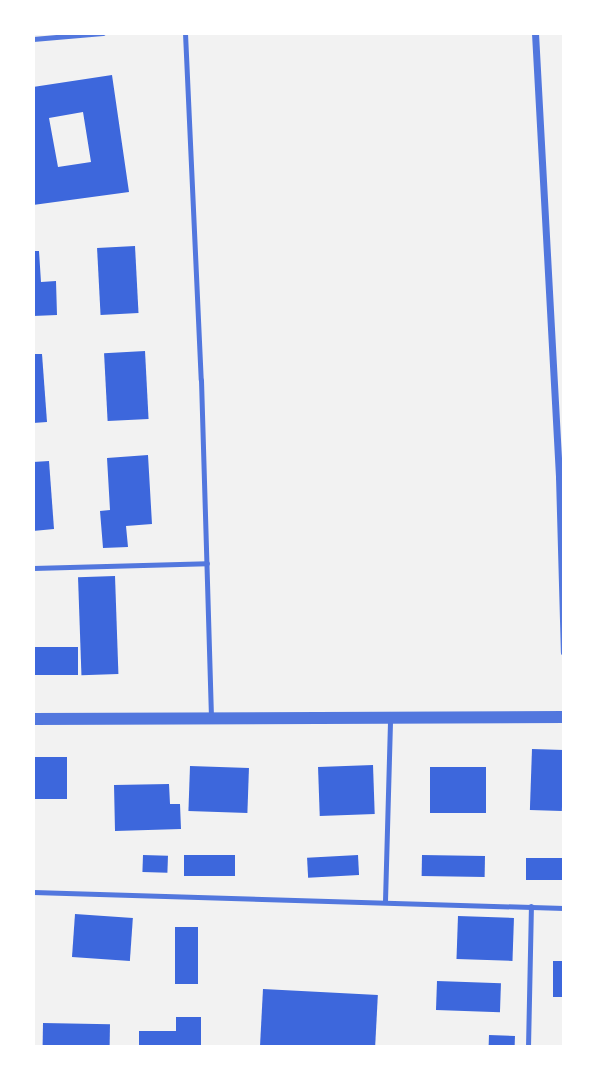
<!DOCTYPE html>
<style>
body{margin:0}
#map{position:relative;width:597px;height:1080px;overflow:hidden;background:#f2f2f2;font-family:"Roboto Serif",serif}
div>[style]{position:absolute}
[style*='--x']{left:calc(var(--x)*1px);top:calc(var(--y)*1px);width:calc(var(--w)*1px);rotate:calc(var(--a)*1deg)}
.building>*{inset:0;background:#3d67dc;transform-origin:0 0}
.service>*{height:5px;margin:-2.5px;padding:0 2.5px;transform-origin:2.5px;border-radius:2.5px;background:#5277de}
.minor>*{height:7px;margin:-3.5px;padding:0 3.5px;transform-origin:3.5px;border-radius:3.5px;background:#5277de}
.tertiary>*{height:12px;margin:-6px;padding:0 6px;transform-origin:6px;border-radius:6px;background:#5277de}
span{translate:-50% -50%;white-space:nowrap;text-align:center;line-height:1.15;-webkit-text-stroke:7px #fff;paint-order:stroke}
.frame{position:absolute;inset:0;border:35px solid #fff;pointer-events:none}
</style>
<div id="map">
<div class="building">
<i style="clip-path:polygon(evenodd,112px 75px,129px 192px,33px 205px,33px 87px,112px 75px,83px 112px,91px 162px,58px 167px,49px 118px,83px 112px)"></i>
<i style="left:135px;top:246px;width:67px;height:38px;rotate:87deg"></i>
<i style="clip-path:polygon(33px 251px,39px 251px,41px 282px,56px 281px,57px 315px,33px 316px)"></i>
<i style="left:145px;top:351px;width:68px;height:41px;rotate:87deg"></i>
<i style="clip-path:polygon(33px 354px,42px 354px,47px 422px,33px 423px)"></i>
<i style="clip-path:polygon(148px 455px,152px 524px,126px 526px,128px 547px,103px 548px,100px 511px,110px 510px,107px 458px)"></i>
<i style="clip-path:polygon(49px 461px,54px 529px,33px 531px,33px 462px)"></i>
<i style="left:115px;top:576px;width:98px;height:37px;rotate:88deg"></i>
<i style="left:33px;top:647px;width:45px;height:28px"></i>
<i style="left:532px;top:749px;width:32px;height:61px;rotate:2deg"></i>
<i style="left:33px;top:757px;width:34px;height:42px"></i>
<i style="left:373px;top:765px;width:49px;height:55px;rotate:88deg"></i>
<i style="left:190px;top:766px;width:59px;height:45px;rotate:2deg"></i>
<i style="left:430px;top:767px;width:56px;height:46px"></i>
<i style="clip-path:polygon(169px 784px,170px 804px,180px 804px,181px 829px,115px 831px,114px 785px)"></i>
<i style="left:143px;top:855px;width:25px;height:17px;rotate:2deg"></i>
<i style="left:184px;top:855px;width:51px;height:21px"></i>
<i style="left:358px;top:855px;width:20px;height:51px;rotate:87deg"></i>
<i style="left:422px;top:855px;width:63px;height:21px;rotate:1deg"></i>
<i style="left:526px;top:858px;width:38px;height:22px"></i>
<i style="left:75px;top:914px;width:58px;height:43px;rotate:4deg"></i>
<i style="left:458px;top:916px;width:56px;height:43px;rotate:2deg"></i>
<i style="left:175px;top:927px;width:23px;height:57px"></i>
<i style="left:553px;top:961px;width:11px;height:36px"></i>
<i style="left:437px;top:981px;width:64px;height:29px;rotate:2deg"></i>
<i style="left:263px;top:989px;width:115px;height:58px;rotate:3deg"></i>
<i style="clip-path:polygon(176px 1017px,201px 1017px,201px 1047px,139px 1047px,139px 1031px,176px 1031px)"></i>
<i style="left:43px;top:1023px;width:67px;height:24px;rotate:1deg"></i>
<i style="left:489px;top:1035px;width:26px;height:12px;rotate:2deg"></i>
</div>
<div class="service">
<i style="--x:185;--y:33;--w:347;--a:87.4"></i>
<i style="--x:201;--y:380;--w:339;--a:88.3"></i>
<i style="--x:33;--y:39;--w:70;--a:-4.9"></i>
<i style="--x:33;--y:568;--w:174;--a:-1.6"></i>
<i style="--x:33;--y:892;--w:531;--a:1.73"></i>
<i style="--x:385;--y:901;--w:182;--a:-88.4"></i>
<i style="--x:528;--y:1047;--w:141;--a:-88.8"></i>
</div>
<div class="minor">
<i style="--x:535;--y:33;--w:445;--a:86.9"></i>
<i style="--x:559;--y:477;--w:175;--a:88.4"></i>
</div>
<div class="tertiary">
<i style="--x:33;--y:719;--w:531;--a:-0.22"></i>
</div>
<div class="frame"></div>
</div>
